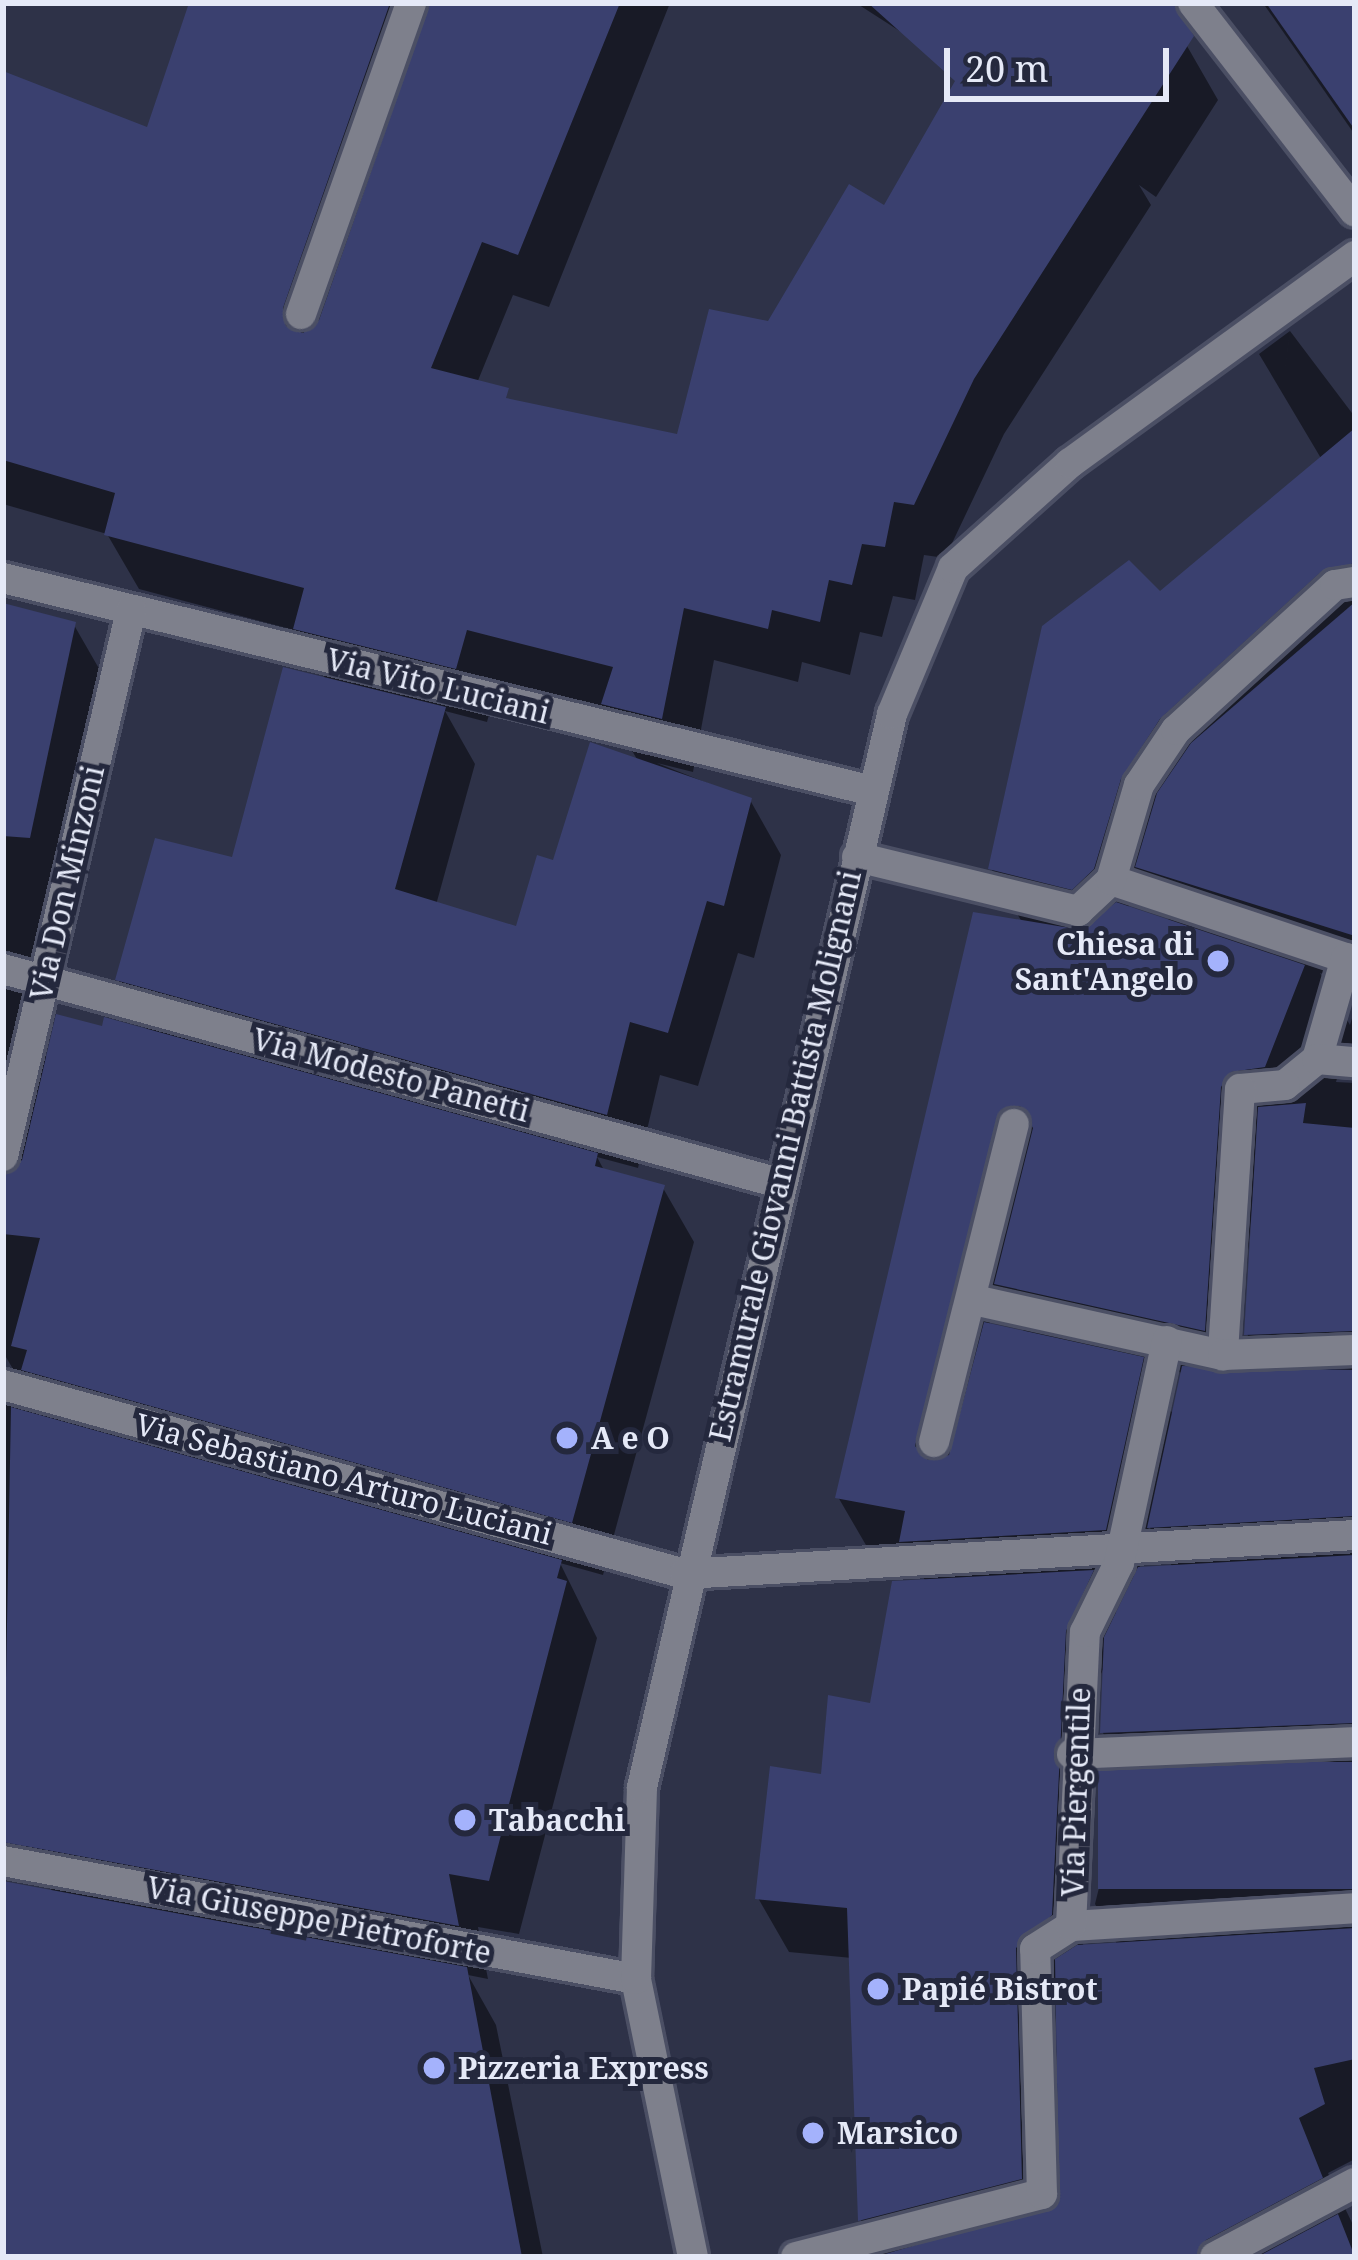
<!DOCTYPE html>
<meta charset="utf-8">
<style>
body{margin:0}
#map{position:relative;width:1358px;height:2260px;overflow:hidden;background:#2e3248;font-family:"Noto Serif",serif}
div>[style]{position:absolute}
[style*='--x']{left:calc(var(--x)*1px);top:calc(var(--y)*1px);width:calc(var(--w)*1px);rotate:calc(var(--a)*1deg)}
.shadow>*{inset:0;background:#0007}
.building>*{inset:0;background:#3a406f;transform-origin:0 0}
.roads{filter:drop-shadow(3px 0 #4b4f64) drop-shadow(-3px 0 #4b4f64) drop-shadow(0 3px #4b4f64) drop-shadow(0 -3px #4b4f64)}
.minor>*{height:30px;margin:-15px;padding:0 15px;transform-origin:15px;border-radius:15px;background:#7e808c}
.dots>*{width:33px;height:33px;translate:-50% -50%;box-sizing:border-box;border:6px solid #24283d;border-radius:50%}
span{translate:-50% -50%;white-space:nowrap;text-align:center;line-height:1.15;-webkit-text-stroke:10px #24283d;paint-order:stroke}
.street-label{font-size:30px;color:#e5e9f7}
.poi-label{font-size:30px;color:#e5e9f7;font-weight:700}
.right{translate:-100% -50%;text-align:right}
.left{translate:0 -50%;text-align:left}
.frame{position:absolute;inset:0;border:6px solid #e5e9f7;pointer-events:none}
.scale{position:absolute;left:944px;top:48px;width:225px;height:54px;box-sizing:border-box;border:6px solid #e5e9f7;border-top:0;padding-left:15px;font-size:36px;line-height:42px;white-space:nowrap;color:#e5e9f7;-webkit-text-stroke:9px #24283d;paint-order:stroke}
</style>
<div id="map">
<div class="shadow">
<i style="clip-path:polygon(evenodd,192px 3px,670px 3px,549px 307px,513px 295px,477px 383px,514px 403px,680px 437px,769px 324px,885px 209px,1041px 122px,856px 3px,1134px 3px,1187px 46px,1218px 100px,1156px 197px,1139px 185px,1151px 205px,1004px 434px,945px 558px,924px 555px,915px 600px,893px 596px,882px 637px,860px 632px,850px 675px,802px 662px,798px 682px,714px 660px,693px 772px,657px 763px,750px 800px,781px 855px,754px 958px,738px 953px,698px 1086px,660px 1075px,638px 1168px,597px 1157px,605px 1172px,663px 1188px,694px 1242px,603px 1575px,560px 1563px,597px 1638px,519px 1934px,478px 1927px,488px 1979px,468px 1975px,496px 2025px,543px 2257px,3px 2257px,3px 1899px,63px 1910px,3px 1806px,3px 1363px,41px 1417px,3px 1352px,3px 606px,74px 625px,105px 679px,21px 1013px,48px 1061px,104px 1030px,149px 1033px,118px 979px,234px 861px,326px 680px,298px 631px,139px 589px,107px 534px,3px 504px,3px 74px,149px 131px,192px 3px,498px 682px,609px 711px,638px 761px,518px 929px,436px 905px,475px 764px,445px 711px,487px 722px,498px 682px)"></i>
<i style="clip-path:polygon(1263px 3px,1355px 3px,1355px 135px)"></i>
<i style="clip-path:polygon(evenodd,1290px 331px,1355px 417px,1355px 985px,1320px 973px,1350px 1025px,1355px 1008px,1355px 1057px,1347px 1043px,1336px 1082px,1355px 1083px,1355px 2159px,1328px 2173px,1355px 2229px,1355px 2257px,882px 2257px,861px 2220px,852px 1958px,789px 1952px,758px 1898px,872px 1707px,926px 1582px,913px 1560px,870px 1552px,838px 1497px,1023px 924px,991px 868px,1160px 595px,1322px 460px,1259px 354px,1290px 331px,1140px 870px,1171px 924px,1128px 909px,1140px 870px,1290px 331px,1260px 1131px,1247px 1334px,1268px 1371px,1236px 1370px,1260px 1131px,1290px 331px,999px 1287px,1026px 1335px,989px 1326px,999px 1287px,1290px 331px,1144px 1364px,1183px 1373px,1174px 1416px,1144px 1364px,1290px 331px,1149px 1526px,1173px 1568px,1139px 1570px,1149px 1526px,1290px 331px,1133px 1584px,1118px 1616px,1100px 1586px,1133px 1584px,1290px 331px,1106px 1663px,1103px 1733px,1127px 1774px,1095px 1904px,1118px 1946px,1083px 1948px,1095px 1687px,1106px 1663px,1290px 331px,1058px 1991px,1062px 2205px,1051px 2208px,1045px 2003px,1058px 1991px)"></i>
</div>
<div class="building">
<i style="clip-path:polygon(189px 3px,390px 3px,283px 308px,286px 326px,303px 333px,319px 320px,430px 3px,620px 3px,518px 255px,482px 242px,431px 368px,509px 388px,506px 398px,677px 434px,709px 309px,768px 321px,849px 184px,884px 205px,955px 81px,868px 3px,1174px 3px,1194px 36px,974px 379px,914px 505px,894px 502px,885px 547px,862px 544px,852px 585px,829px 580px,820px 622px,772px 610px,768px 629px,684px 608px,662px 719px,601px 704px,613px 667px,467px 630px,456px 669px,293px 629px,304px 588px,104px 535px,115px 493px,3px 460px,3px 71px,147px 127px)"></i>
<i style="clip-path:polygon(1266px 3px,1355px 3px,1355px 130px)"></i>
<i style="clip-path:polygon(1355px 428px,1355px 563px,1322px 571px,1160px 719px,1121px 779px,1094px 869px,1072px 890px,988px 869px,1042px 626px,1129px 560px,1160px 591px)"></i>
<i style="clip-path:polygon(1355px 602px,1355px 936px,1135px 867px,1157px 793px,1191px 743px)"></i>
<i style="clip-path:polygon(3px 603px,76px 622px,30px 838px,3px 836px)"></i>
<i style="clip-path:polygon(283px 667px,446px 707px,395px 889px,516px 926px,537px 855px,553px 860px,590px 742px,752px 798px,724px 906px,707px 901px,668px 1033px,630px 1022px,607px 1115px,115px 980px,155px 838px,232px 857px)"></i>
<i style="clip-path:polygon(1116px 902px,1305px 965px,1265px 1067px,1231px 1072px,1221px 1087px,1205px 1331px,994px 1284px,1033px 1128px,1020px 1106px,1001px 1110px,915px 1446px,928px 1460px,949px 1455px,984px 1322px,1144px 1357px,1106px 1530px,899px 1542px,905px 1511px,835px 1498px,973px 912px,1082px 930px)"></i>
<i style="clip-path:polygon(56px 1014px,102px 1026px,104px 1017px,598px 1153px,595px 1166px,665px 1185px,572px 1523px,21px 1370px,27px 1350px,11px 1346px,40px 1238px,3px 1234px,3px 1175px,22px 1160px)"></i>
<i style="clip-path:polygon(1306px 1103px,1303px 1123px,1355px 1128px,1355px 1331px,1244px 1335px,1258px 1107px)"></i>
<i style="clip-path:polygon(1182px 1366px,1355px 1370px,1355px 1516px,1147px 1528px)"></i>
<i style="clip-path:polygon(11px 1407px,562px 1560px,557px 1578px,567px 1581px,489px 1881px,449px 1874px,459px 1926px,3px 1842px)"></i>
<i style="clip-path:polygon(1355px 1555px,1355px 1723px,1100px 1733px,1104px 1637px,1138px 1567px)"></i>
<i style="clip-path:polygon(1094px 1570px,1066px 1631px,1052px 1915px,1016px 1948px,1022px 2179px,858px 2221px,847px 1908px,755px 1899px,770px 1766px,821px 1774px,828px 1695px,870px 1703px,892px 1581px)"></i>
<i style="left:1355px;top:1762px;width:127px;height:257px;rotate:90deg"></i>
<i style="clip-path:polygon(3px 1881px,467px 1967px,522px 2257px,3px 2257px)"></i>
<i style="clip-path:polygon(1355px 1928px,1355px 2059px,1314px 2068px,1325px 2104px,1299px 2118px,1323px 2178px,1206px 2240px,1196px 2257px,875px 2257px,1059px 2203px,1055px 1959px,1077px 1945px)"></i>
<i style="clip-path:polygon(1338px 2214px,1355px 2257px,1257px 2257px)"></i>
</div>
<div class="roads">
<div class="minor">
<i style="--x:1193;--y:3;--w:264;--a:52.2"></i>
<i style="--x:301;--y:314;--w:330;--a:-70.5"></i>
<i style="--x:3;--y:578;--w:896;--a:13.76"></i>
<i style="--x:857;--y:857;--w:228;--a:13.7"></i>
<i style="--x:1078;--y:911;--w:45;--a:-43.2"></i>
<i style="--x:1111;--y:880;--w:248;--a:18.4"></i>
<i style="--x:1346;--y:958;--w:105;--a:106"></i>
<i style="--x:1317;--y:1059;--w:41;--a:140.9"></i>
<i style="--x:1285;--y:1085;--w:45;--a:174.9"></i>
<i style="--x:1240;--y:1089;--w:267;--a:93.7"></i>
<i style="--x:1111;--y:880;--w:99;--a:-73.6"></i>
<i style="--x:1139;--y:785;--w:66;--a:-56.1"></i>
<i style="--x:1176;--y:730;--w:215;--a:-42.4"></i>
<i style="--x:1335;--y:585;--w:20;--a:-9"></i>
<i style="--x:3;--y:969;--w:805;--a:15.42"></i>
<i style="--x:1317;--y:1059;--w:38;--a:5"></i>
<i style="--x:3;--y:1156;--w:560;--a:-76.78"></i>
<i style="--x:974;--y:1300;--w:255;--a:12.5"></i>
<i style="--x:1223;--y:1355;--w:132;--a:-2.2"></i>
<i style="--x:3;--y:1385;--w:708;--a:15.49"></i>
<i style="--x:685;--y:1574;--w:671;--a:-3.33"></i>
<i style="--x:934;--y:1442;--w:328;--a:-75.9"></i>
<i style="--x:1072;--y:1754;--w:283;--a:-2.4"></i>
<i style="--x:3;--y:1861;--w:644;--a:10.56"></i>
<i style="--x:1071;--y:1926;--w:285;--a:-3.6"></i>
<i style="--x:693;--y:2257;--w:284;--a:-101.6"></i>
<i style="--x:636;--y:1979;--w:192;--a:-88.2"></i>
<i style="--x:642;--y:1787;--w:1102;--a:-76.88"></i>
<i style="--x:892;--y:714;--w:158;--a:-67.3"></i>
<i style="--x:953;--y:568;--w:157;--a:-41.9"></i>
<i style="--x:1070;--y:463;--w:352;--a:-36"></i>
<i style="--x:796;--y:2257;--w:254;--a:-14.4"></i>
<i style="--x:1042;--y:2194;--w:245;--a:-91.6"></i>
<i style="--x:1035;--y:1949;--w:43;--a:-32.6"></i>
<i style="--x:1071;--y:1926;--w:294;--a:-87.3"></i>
<i style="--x:1085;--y:1632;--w:77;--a:-63.8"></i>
<i style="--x:1119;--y:1563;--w:227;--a:-77.8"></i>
<i style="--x:1215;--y:2257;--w:158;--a:-27.9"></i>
</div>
</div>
<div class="dots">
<i style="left:1218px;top:961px;background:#a4b2fc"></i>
<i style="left:567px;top:1438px;background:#a4b2fc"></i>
<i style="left:465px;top:1820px;background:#a4b2fc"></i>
<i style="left:878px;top:1989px;background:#a4b2fc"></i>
<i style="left:434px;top:2068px;background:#a4b2fc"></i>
<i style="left:813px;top:2133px;background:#a4b2fc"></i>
</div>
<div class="street-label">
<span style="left:438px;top:686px;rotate:14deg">Via Vito Luciani</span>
<span style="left:67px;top:883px;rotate:-77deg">Via Don Minzoni</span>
<span style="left:391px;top:1075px;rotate:15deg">Via Modesto Panetti</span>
<span style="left:785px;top:1156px;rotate:-77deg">Estramurale Giovanni Battista Molignani</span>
<span style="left:344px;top:1479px;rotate:15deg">Via Sebastiano Arturo Luciani</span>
<span style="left:1076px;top:1792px;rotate:-88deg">Via Piergentile</span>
<span style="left:319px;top:1920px;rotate:11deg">Via Giuseppe Pietroforte</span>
</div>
<div class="poi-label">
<span class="right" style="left:1194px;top:961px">Chiesa di<br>Sant'Angelo</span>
<span class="left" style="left:591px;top:1438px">A e O</span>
<span class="left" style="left:489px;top:1820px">Tabacchi</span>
<span class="left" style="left:902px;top:1989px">Papié Bistrot</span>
<span class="left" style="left:458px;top:2068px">Pizzeria Express</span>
<span class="left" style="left:837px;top:2133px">Marsico</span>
</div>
<div class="frame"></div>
<div class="scale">20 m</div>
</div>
